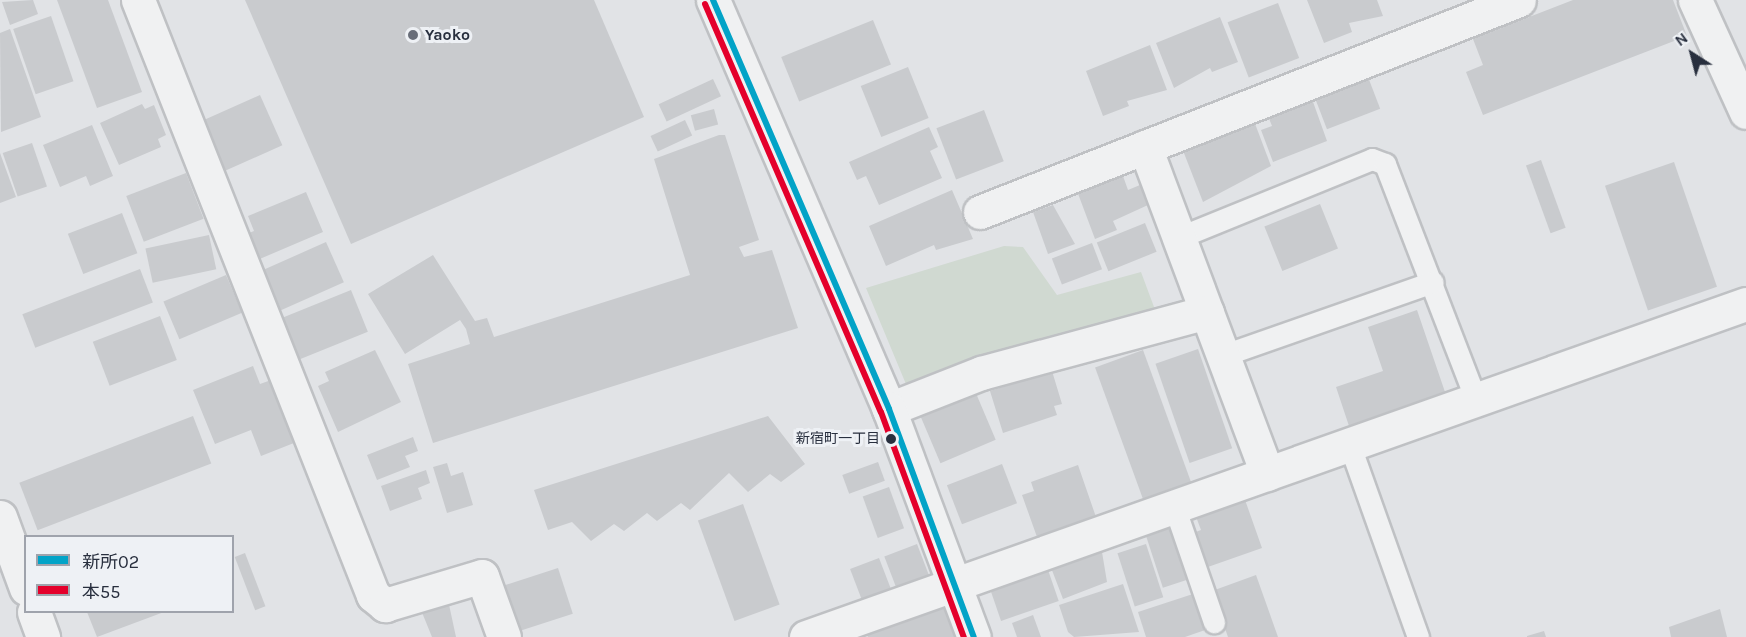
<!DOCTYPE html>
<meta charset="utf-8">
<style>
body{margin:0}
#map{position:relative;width:1746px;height:637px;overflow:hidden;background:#e1e3e6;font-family:Karla,"Noto Sans JP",sans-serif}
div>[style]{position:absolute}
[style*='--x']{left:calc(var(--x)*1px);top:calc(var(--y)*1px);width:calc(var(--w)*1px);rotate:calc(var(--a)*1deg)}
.green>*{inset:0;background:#d0d9d1}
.building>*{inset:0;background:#c9cbce;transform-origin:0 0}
.roads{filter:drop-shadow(2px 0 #bfc1c4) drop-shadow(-2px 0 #bfc1c4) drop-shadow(0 2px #bfc1c4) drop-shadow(0 -2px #bfc1c4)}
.service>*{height:21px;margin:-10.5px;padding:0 10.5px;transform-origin:10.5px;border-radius:10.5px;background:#f0f1f2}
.minor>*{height:33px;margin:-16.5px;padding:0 16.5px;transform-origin:16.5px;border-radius:16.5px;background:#f0f1f2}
.tertiary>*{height:33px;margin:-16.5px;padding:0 16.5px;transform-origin:16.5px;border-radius:16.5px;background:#f0f1f2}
.bus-1>*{height:6px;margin:-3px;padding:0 3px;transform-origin:3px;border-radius:3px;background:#02a3c7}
.bus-2>*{height:6px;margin:-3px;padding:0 3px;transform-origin:3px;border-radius:3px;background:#e4002b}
.dots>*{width:16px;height:16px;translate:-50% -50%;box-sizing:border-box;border:3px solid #eef1f5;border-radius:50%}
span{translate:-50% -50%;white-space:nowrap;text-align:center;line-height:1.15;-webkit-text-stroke:6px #eef1f5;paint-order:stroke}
.bus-label{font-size:14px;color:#282f3e}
.right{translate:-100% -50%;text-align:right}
.poi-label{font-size:16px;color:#282f3e;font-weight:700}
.left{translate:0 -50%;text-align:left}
.legend{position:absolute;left:24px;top:535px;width:210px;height:78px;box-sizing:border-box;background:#eef1f5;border:2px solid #9fa3ac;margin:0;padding:8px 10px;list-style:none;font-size:18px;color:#282f3e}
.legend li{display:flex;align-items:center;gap:12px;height:30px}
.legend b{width:30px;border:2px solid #9fa3ac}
.north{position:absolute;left:1662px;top:24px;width:60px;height:60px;-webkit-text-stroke:4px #eef1f5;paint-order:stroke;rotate:324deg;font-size:16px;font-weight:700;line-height:24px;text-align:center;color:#282f3e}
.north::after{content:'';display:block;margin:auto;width:21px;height:27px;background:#282f3e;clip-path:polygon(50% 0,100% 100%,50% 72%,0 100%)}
</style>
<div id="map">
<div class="green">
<i style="clip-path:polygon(1004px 246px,1023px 247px,1057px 295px,1141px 272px,1157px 315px,908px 389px,866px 288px)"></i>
</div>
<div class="building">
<i style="clip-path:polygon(33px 0,38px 14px,10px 25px,2px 2px)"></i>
<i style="clip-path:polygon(57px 0,108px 0,142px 92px,97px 108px)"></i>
<i style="clip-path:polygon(245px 0,594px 0,644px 117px,351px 244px)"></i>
<i style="clip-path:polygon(1307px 0,1377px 0,1383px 16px,1349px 23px,1352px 32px,1324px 43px)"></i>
<i style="clip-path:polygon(1573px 0,1673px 0,1687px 36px,1483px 115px,1466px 72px,1483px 65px,1473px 39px)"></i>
<i style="left:1278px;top:3px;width:59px;height:54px;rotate:69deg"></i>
<i style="left:51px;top:16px;width:69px;height:40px;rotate:71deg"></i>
<i style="clip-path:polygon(1220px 17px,1238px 62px,1212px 72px,1210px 68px,1174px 88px,1156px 43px)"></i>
<i style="left:873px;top:20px;width:48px;height:99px;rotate:68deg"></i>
<i style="clip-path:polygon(10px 29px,41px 117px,1px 132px,0 33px)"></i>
<i style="clip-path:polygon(1150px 45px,1167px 90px,1127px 101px,1129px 106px,1103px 116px,1086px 71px)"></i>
<i style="left:908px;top:67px;width:55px;height:51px;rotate:68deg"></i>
<i style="left:1368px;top:77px;width:34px;height:57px;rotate:69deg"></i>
<i style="left:713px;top:79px;width:19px;height:60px;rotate:65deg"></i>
<i style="left:260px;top:95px;width:55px;height:62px;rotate:66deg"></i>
<i style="clip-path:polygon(1312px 99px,1327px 141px,1273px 162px,1261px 130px,1272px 126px,1268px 116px)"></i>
<i style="clip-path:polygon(142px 104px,145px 109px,154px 105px,166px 135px,158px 139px,161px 147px,119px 165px,100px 123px)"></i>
<i style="left:714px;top:109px;width:16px;height:24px;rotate:75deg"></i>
<i style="left:984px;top:110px;width:55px;height:51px;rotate:69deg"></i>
<i style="left:685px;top:120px;width:17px;height:38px;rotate:65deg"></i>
<i style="clip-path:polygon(1254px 121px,1271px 166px,1203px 202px,1182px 148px)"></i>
<i style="clip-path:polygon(92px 125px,113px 176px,90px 186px,86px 176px,60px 187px,43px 145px)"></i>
<i style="clip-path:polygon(929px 127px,938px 147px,930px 151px,942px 178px,879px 205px,866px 176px,857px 180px,849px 162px)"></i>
<i style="clip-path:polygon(719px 135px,725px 135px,759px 240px,739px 247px,744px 257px,772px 250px,798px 328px,433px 443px,408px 364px,470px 344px,466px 329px,460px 320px,405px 354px,368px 294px,433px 255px,475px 321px,487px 318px,494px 337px,690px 275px,654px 159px)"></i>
<i style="left:32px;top:143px;width:46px;height:31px;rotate:71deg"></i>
<i style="clip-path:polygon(0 153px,16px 197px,0 203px)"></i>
<i style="left:1541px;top:160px;width:72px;height:16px;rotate:70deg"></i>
<i style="left:1674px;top:162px;width:132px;height:73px;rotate:71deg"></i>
<i style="left:186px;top:173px;width:49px;height:64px;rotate:69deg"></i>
<i style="clip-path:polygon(1123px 176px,1128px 190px,1140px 185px,1148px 205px,1113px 221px,1117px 230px,1095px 239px,1077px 191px)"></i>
<i style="clip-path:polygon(952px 190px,973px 239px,936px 250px,934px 245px,886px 266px,869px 226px)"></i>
<i style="clip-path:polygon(306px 192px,323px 232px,255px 261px,244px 235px,254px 231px,248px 216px)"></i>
<i style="left:1320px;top:204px;width:48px;height:60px;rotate:68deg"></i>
<i style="clip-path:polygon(1053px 205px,1075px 244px,1048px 254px,1033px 212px)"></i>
<i style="left:122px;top:213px;width:43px;height:58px;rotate:69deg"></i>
<i style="left:1145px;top:223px;width:31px;height:52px;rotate:68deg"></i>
<i style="left:209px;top:235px;width:35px;height:65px;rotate:78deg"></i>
<i style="left:326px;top:242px;width:44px;height:72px;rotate:66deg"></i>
<i style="left:1092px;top:243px;width:28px;height:43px;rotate:69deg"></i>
<i style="left:140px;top:269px;width:36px;height:126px;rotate:69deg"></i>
<i style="left:226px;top:275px;width:41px;height:68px;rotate:67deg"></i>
<i style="left:351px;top:290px;width:45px;height:78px;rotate:68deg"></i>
<i style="clip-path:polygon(1417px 310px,1445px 392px,1349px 426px,1336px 387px,1383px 371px,1368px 327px)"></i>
<i style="left:160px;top:316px;width:47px;height:72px;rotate:69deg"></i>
<i style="left:1198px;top:349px;width:105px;height:45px;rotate:71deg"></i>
<i style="clip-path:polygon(375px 350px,401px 402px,338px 432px,318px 386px,329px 381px,325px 372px)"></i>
<i style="left:1143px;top:350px;width:147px;height:51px;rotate:70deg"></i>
<i style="clip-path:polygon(253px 366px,260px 384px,274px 379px,299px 441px,261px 456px,251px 430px,215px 444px,193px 390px)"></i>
<i style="clip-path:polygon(1052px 371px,1062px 404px,1054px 406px,1057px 415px,1003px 433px,990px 391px)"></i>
<i style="left:975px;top:391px;width:53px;height:60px;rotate:67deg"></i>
<i style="left:193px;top:416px;width:51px;height:186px;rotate:69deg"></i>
<i style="clip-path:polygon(768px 416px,805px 464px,781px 482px,770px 474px,748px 492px,729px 473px,690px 510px,681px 503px,657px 521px,647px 513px,624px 531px,614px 524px,591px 541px,572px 522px,548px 530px,534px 490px)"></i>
<i style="clip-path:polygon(413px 437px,418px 451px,405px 456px,410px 467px,377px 480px,367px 455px)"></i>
<i style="left:878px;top:462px;width:20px;height:38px;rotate:70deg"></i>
<i style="clip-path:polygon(447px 463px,451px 476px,463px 472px,473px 505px,447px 513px,433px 467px)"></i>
<i style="left:1002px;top:464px;width:42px;height:59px;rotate:69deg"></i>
<i style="clip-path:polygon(1078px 465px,1096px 517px,1037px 537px,1022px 495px,1034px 491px,1031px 482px)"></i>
<i style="clip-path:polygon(426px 470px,430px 483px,418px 488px,422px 499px,390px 511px,381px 486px)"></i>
<i style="left:889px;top:487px;width:44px;height:28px;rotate:70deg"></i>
<i style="clip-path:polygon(1244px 497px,1262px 548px,1205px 568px,1193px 533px,1201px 530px,1195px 514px)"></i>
<i style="left:743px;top:504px;width:107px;height:48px;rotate:70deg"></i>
<i style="left:1171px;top:522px;width:60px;height:28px;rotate:72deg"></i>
<i style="left:917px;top:544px;width:39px;height:35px;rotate:69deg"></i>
<i style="left:1146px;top:544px;width:56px;height:30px;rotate:72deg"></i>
<i style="clip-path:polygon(1087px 551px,1089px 557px,1102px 552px,1107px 582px,1063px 599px,1050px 565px)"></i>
<i style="left:245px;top:553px;width:57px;height:11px;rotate:69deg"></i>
<i style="left:879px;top:558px;width:40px;height:31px;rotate:69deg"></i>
<i style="left:1047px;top:567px;width:36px;height:61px;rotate:71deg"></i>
<i style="left:558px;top:568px;width:48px;height:61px;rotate:72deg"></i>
<i style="clip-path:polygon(1256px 575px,1278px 637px,1228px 637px,1212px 591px)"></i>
<i style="clip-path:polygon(1123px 584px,1139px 632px,1074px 637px,1068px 632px,1059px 605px)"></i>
<i style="clip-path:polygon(1196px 593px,1208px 629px,1185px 637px,1146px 637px,1138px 612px)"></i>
<i style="clip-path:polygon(448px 600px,456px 637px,432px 637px,421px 610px)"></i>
<i style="clip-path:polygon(945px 607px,956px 637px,868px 637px,867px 635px)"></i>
<i style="clip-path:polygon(1720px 609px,1727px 637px,1671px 637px,1669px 627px)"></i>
<i style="clip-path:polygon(87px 612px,164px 612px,97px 637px)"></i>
<i style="clip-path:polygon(1033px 615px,1041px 637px,1017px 637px,1012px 623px)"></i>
<i style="clip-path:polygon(1544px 631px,1546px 637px,1527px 637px,1527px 636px)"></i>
</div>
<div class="roads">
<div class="service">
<i style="--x:1180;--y:237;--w:207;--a:-22.1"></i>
<i style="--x:1372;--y:159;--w:14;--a:21"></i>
<i style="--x:1385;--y:164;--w:255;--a:68.9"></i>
<i style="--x:1224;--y:355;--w:221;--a:-19.3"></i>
<i style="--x:1350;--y:446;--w:203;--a:70.4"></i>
<i style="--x:1174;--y:506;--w:123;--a:71"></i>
</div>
<div class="minor">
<i style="--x:138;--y:0;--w:640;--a:68.45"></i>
<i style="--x:373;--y:595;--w:16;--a:40"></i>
<i style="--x:385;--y:605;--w:101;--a:-16.6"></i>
<i style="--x:482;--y:576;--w:65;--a:70.2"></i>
<i style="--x:1695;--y:0;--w:123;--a:65.5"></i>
<i style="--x:1145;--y:147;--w:349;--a:69.5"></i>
<i style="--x:980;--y:212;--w:579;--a:-21.47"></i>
<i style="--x:889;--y:409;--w:99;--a:-21.4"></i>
<i style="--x:981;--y:373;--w:234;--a:-15.1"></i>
<i style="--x:0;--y:517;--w:76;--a:69.9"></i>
<i style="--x:34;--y:612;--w:27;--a:70"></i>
<i style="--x:806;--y:637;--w:997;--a:-19.51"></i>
</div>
<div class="tertiary">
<i style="--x:713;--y:0;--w:445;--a:66.7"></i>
<i style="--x:889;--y:409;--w:243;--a:69.6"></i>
</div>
</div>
<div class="bus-1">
<i style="--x:713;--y:0;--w:445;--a:66.7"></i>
<i style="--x:889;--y:409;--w:243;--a:69.6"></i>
</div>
<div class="bus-2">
<i style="--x:705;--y:4;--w:444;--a:66.7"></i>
<i style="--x:881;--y:412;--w:240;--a:69.8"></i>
</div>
<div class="dots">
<i style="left:413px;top:35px;background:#696e79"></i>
<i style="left:891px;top:439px;background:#282f3e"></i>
</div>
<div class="bus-label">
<span class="right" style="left:880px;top:439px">新宿町一丁目</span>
</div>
<div class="poi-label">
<span class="left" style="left:425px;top:35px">Yaoko</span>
</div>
<ul class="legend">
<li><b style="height:8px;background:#02a3c7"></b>新所02</li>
<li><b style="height:8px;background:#e4002b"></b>本55</li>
</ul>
<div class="north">N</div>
</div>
